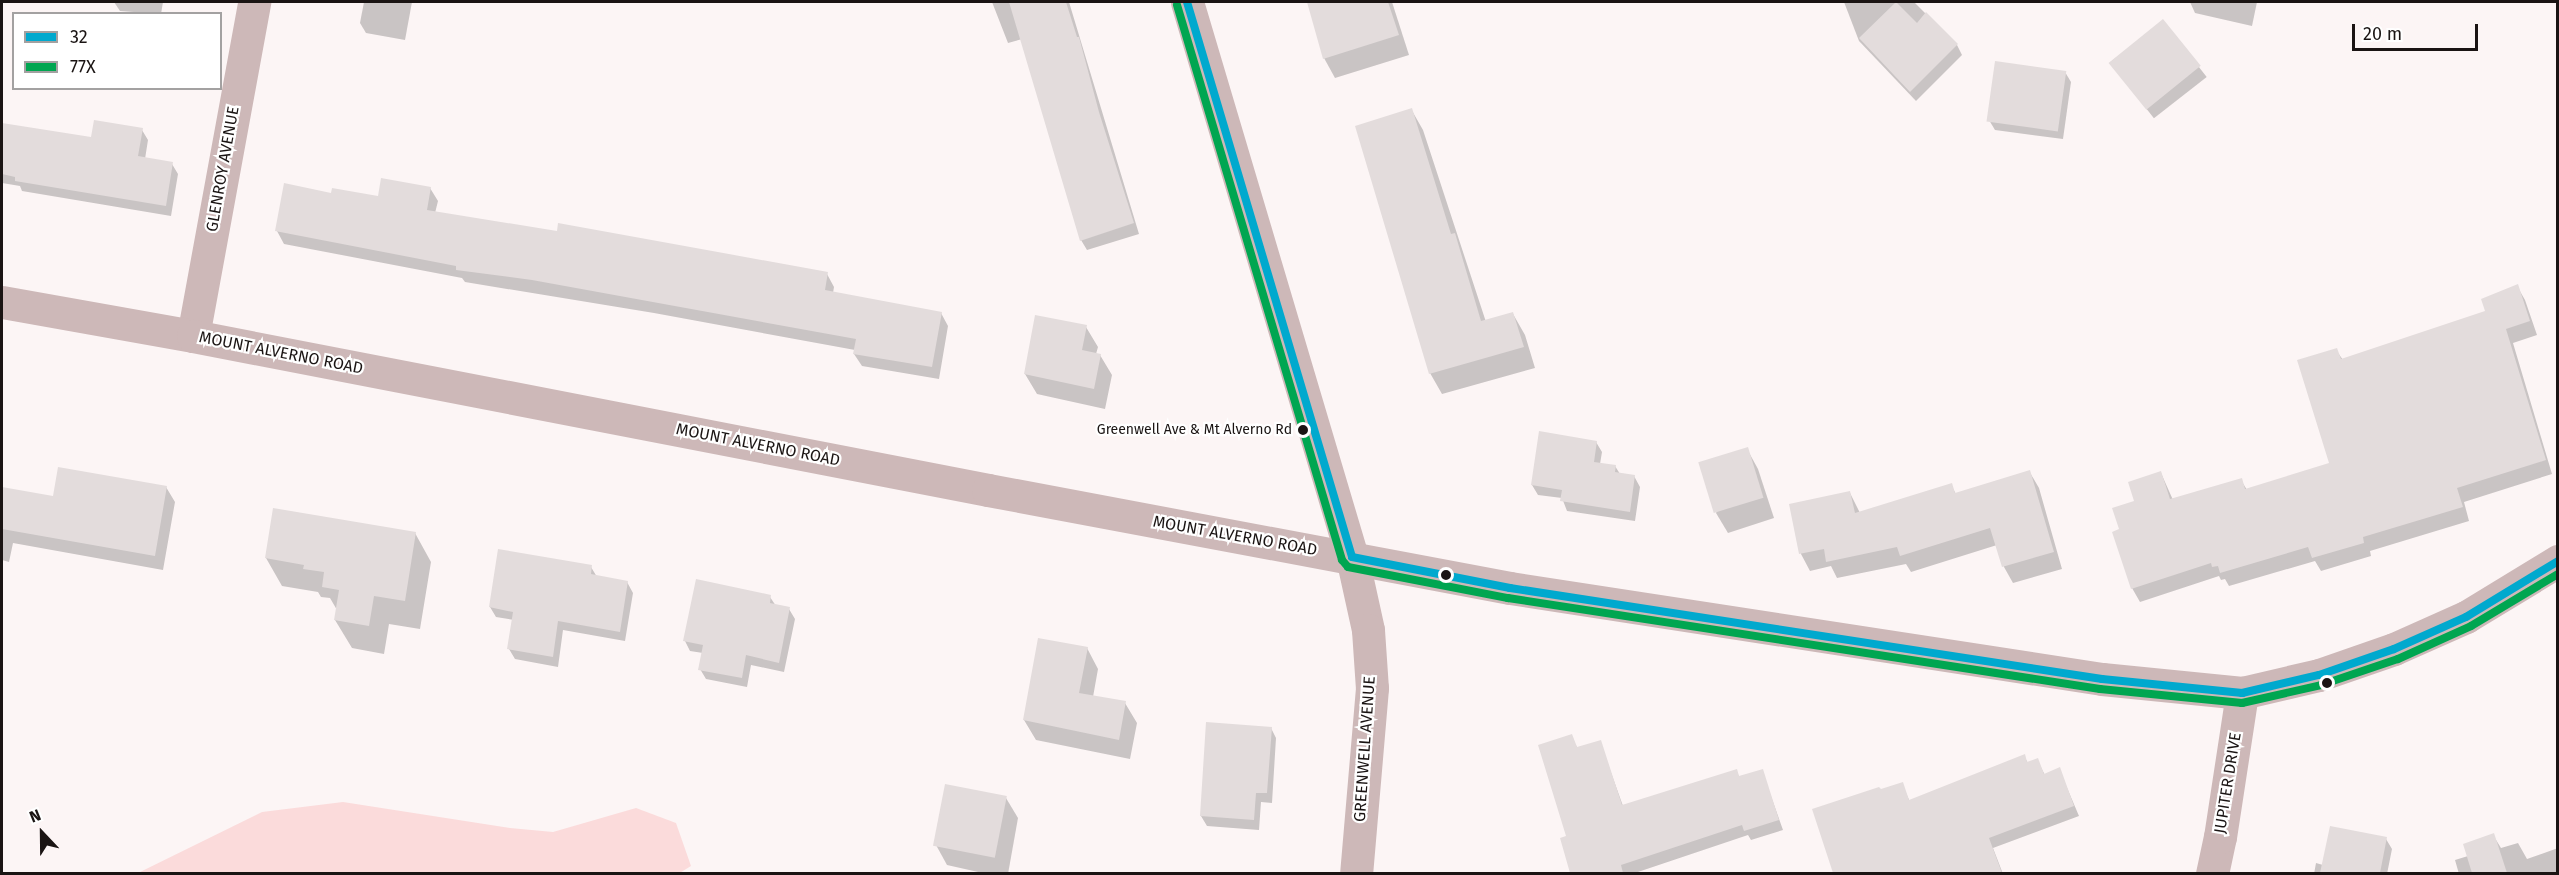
<!DOCTYPE html>
<style>
body{margin:0}
#map{position:relative;width:2559px;height:875px;overflow:hidden;background:#fcf5f5;font-family:"Fira Sans",sans-serif}
div>[style]{position:absolute}
[style*='--x']{left:calc(var(--x)*1px);top:calc(var(--y)*1px);width:calc(var(--w)*1px);rotate:calc(var(--a)*1deg)}
.green>*{inset:0;background:#fbdbdb}
.shadow>*{inset:0;background:#0003;transform-origin:0 0}
.building>*{inset:0;background:#e3dcdc;transform-origin:0 0}
.minor>*{height:33px;margin:-16.5px;padding:0 16.5px;transform-origin:16.5px;border-radius:16.5px;background:#cdb8b8}
.tertiary>*{height:33px;margin:-16.5px;padding:0 16.5px;transform-origin:16.5px;border-radius:16.5px;background:#cdb8b8}
.bus-1>*{height:8px;margin:-4px;padding:0 4px;transform-origin:4px;border-radius:4px;background:#00a9ce}
.bus-2>*{height:8px;margin:-4px;padding:0 4px;transform-origin:4px;border-radius:4px;background:#00a651}
.dots>*{width:16px;height:16px;translate:-50% -50%;box-sizing:border-box;border:3px solid #fff;border-radius:50%}
span{translate:-50% -50%;white-space:nowrap;text-align:center;line-height:1.15;-webkit-text-stroke:4.5px #fff;paint-order:stroke}
.bus-label{font-size:14px;color:#1a1413}
.right{translate:-100% -50%;text-align:right}
.street-label{font-size:16px;color:#1a1413}
.frame{position:absolute;inset:0;border:3px solid #1a1413;pointer-events:none}
.legend{position:absolute;left:12px;top:12px;width:210px;height:78px;box-sizing:border-box;background:#fff;border:2px solid #a3a1a1;margin:0;padding:8px 10px;list-style:none;font-size:18px;color:#1a1413}
.legend li{display:flex;align-items:center;gap:12px;height:30px}
.legend b{width:30px;border:2px solid #a3a1a1}
.north{position:absolute;left:12px;top:803px;width:60px;height:60px;-webkit-text-stroke:4px #fff;paint-order:stroke;rotate:338deg;font-size:16px;font-weight:700;line-height:24px;text-align:center;color:#1a1413}
.north::after{content:'';display:block;margin:auto;width:21px;height:27px;background:#1a1413;clip-path:polygon(50% 0,100% 100%,50% 72%,0 100%)}
.scale{position:absolute;left:2352px;top:24px;width:126px;height:27px;box-sizing:border-box;border:3px solid #1a1413;border-top:0;padding-left:8px;font-size:18px;line-height:21px;white-space:nowrap;color:#1a1413;-webkit-text-stroke:4px #fff;paint-order:stroke}
</style>
<div id="map">
<div class="green">
<i style="clip-path:polygon(343px 802px,510px 828px,553px 832px,636px 808px,676px 823px,691px 866px,678px 874px,138px 873px,262px 812px)"></i>
</div>
<div class="shadow">
<i style="clip-path:polygon(114px 2px,163px 2px,161px 14px,120px 11px)"></i>
<i style="clip-path:polygon(364px 2px,412px 2px,405px 40px,366px 33px,360px 23px)"></i>
<i style="clip-path:polygon(992px 2px,1069px 2px,1139px 234px,1087px 250px,1081px 240px,1022px 39px,1008px 43px)"></i>
<i style="clip-path:polygon(1308px 2px,1392px 2px,1409px 55px,1335px 78px,1324px 58px)"></i>
<i style="clip-path:polygon(1844px 2px,1914px 2px,1957px 45px,1962px 55px,1916px 101px,1859px 41px)"></i>
<i style="clip-path:polygon(2190px 2px,2257px 2px,2252px 26px,2195px 13px)"></i>
<i style="left:2163px;top:21px;width:71px;height:67px;rotate:52deg"></i>
<i style="clip-path:polygon(2065px 72px,2071px 82px,2063px 139px,1995px 130px,1989px 120px)"></i>
<i style="clip-path:polygon(1411px 109px,1423px 130px,1486px 322px,1513px 314px,1525px 335px,1535px 368px,1442px 394px,1430px 373px)"></i>
<i style="clip-path:polygon(2px 125px,92px 139px,142px 130px,148px 140px,145px 159px,172px 164px,178px 174px,171px 216px,22px 191px,20px 186px,2px 183px)"></i>
<i style="clip-path:polygon(430px 188px,438px 201px,435px 213px,827px 274px,834px 287px,833px 293px,941px 313px,948px 326px,939px 379px,862px 366px,854px 354px,855px 350px,654px 313px,465px 282px,462px 278px,284px 244px,277px 231px,333px 195px,379px 198px)"></i>
<i style="clip-path:polygon(2517px 286px,2525px 300px,2537px 335px,2513px 343px,2552px 474px,2464px 502px,2469px 521px,2370px 551px,2371px 556px,2321px 571px,2315px 561px,2229px 586px,2225px 579px,2221px 580px,2219px 576px,2140px 602px,2132px 588px,2121px 530px,2136px 502px,2161px 473px,2173px 500px,2241px 480px,2247px 490px,2331px 464px,2336px 350px,2343px 360px,2487px 312px)"></i>
<i style="clip-path:polygon(1086px 327px,1098px 347px,1096px 354px,1100px 355px,1112px 375px,1105px 409px,1037px 394px,1025px 374px)"></i>
<i style="clip-path:polygon(1596px 442px,1602px 452px,1600px 464px,1615px 466px,1620px 474px,1634px 476px,1640px 487px,1635px 521px,1567px 511px,1562px 498px,1538px 495px,1532px 485px)"></i>
<i style="clip-path:polygon(1747px 449px,1758px 469px,1774px 518px,1728px 533px,1716px 513px)"></i>
<i style="clip-path:polygon(2029px 471px,2039px 488px,2062px 569px,2013px 583px,2004px 567px,1997px 545px,1911px 572px,1906px 564px,1837px 578px,1831px 566px,1810px 571px,1801px 554px,1791px 505px,1850px 493px,1860px 513px,1951px 485px,1956px 494px)"></i>
<i style="clip-path:polygon(166px 487px,175px 502px,163px 570px,13px 543px,9px 562px,2px 560px,2px 489px,54px 498px)"></i>
<i style="clip-path:polygon(415px 533px,431px 562px,420px 629px,389px 624px,384px 654px,352px 648px,335px 620px,337px 610px,330px 598px,321px 597px,318px 592px,282px 586px,266px 558px)"></i>
<i style="clip-path:polygon(591px 567px,597px 577px,627px 582px,633px 593px,625px 641px,563px 630px,558px 667px,515px 659px,509px 649px,514px 620px,496px 617px,490px 607px)"></i>
<i style="clip-path:polygon(770px 597px,776px 606px,789px 609px,795px 619px,784px 672px,751px 665px,747px 687px,706px 679px,700px 669px,703px 653px,690px 651px,685px 641px)"></i>
<i style="clip-path:polygon(1087px 648px,1098px 669px,1093px 697px,1125px 703px,1137px 723px,1130px 759px,1036px 740px,1024px 720px)"></i>
<i style="clip-path:polygon(1271px 728px,1276px 738px,1272px 803px,1261px 802px,1259px 830px,1207px 826px,1201px 816px)"></i>
<i style="clip-path:polygon(1571px 736px,1578px 749px,1600px 742px,1623px 806px,1736px 771px,1740px 778px,1762px 771px,1783px 830px,1751px 840px,1748px 835px,1632px 874px,1572px 874px,1561px 839px,1568px 837px)"></i>
<i style="clip-path:polygon(2024px 756px,2028px 763px,2037px 760px,2045px 775px,2059px 769px,2079px 816px,1993px 848px,2003px 874px,1902px 874px,1880px 791px,1902px 784px,1910px 802px)"></i>
<i style="clip-path:polygon(1006px 798px,1018px 818px,1008px 874px,987px 874px,947px 865px,936px 845px)"></i>
<i style="clip-path:polygon(2493px 835px,2501px 848px,2518px 843px,2527px 859px,2558px 848px,2558px 874px,2459px 874px,2455px 860px,2468px 856px)"></i>
<i style="clip-path:polygon(2386px 839px,2392px 849px,2387px 874px,2314px 874px,2316px 863px,2323px 865px)"></i>
</div>
<div class="building">
<i style="clip-path:polygon(1009px 2px,1066px 2px,1077px 37px,1079px 37px,1099px 112px,1134px 223px,1080px 241px)"></i>
<i style="clip-path:polygon(1307px 2px,1388px 2px,1399px 35px,1323px 59px)"></i>
<i style="clip-path:polygon(1896px 2px,1917px 23px,1926px 12px,1958px 44px,1910px 92px,1859px 38px)"></i>
<i style="left:2163px;top:19px;width:60px;height:70px;rotate:51deg"></i>
<i style="left:1995px;top:61px;width:72px;height:61px;rotate:8deg"></i>
<i style="clip-path:polygon(1412px 108px,1451px 234px,1455px 233px,1481px 321px,1513px 312px,1524px 347px,1429px 374px,1355px 126px)"></i>
<i style="clip-path:polygon(94px 120px,143px 128px,138px 156px,173px 162px,166px 206px,15px 181px,15px 177px,2px 174px,2px 123px,91px 137px)"></i>
<i style="clip-path:polygon(381px 178px,431px 187px,427px 210px,557px 231px,558px 223px,828px 272px,825px 290px,942px 312px,932px 367px,853px 354px,856px 339px,532px 280px,456px 270px,456px 266px,275px 231px,284px 183px,331px 193px,332px 188px,378px 196px)"></i>
<i style="clip-path:polygon(2518px 284px,2530px 321px,2506px 329px,2546px 460px,2457px 488px,2463px 507px,2363px 537px,2364px 543px,2312px 558px,2308px 547px,2220px 573px,2218px 566px,2212px 567px,2211px 563px,2131px 589px,2112px 532px,2119px 529px,2112px 508px,2134px 501px,2128px 482px,2161px 471px,2170px 499px,2242px 478px,2245px 489px,2329px 463px,2297px 360px,2337px 348px,2341px 359px,2485px 311px,2481px 299px)"></i>
<i style="clip-path:polygon(1035px 315px,1087px 325px,1082px 350px,1101px 354px,1094px 389px,1024px 374px)"></i>
<i style="clip-path:polygon(1539px 431px,1597px 441px,1594px 462px,1616px 465px,1615px 472px,1635px 475px,1630px 512px,1560px 501px,1562px 490px,1531px 485px)"></i>
<i style="left:1748px;top:447px;width:53px;height:52px;rotate:73deg"></i>
<i style="clip-path:polygon(58px 467px,167px 486px,155px 556px,2px 529px,2px 487px,53px 496px)"></i>
<i style="clip-path:polygon(2030px 470px,2054px 552px,2002px 567px,1990px 528px,1900px 556px,1897px 547px,1826px 562px,1824px 549px,1799px 554px,1789px 504px,1850px 491px,1855px 513px,1952px 483px,1955px 493px)"></i>
<i style="clip-path:polygon(273px 508px,416px 532px,405px 601px,374px 596px,369px 626px,334px 620px,339px 590px,322px 587px,324px 572px,303px 569px,304px 565px,265px 558px)"></i>
<i style="clip-path:polygon(498px 549px,592px 565px,591px 574px,628px 581px,620px 632px,558px 621px,553px 657px,507px 649px,513px 612px,489px 607px)"></i>
<i style="clip-path:polygon(696px 579px,771px 595px,770px 603px,790px 607px,779px 663px,746px 655px,742px 678px,698px 670px,703px 645px,683px 641px)"></i>
<i style="clip-path:polygon(1038px 638px,1088px 647px,1079px 693px,1126px 701px,1119px 740px,1023px 720px)"></i>
<i style="clip-path:polygon(1206px 722px,1272px 727px,1267px 793px,1256px 793px,1254px 820px,1200px 816px)"></i>
<i style="clip-path:polygon(1572px 734px,1577px 747px,1601px 740px,1622px 805px,1737px 769px,1739px 776px,1763px 769px,1779px 820px,1744px 831px,1742px 825px,1621px 865px,1623px 873px,1570px 873px,1560px 838px,1566px 836px,1538px 745px)"></i>
<i style="clip-path:polygon(2025px 754px,2027px 762px,2038px 758px,2044px 774px,2060px 767px,2074px 806px,1989px 838px,2002px 873px,1833px 873px,1812px 809px,1879px 787px,1881px 789px,1903px 782px,1909px 800px)"></i>
<i style="left:945px;top:784px;width:63px;height:63px;rotate:11deg"></i>
<i style="clip-path:polygon(2330px 826px,2387px 837px,2380px 873px,2320px 873px)"></i>
<i style="clip-path:polygon(2494px 833px,2507px 873px,2472px 873px,2463px 844px)"></i>
</div>
<div class="minor">
<i style="--x:1187;--y:2;--w:579;--a:73.44"></i>
<i style="--x:1352;--y:557;--w:75;--a:77.6"></i>
<i style="--x:1368;--y:630;--w:58;--a:86.1"></i>
<i style="--x:1372;--y:688;--w:187;--a:94.9"></i>
<i style="--x:193;--y:336;--w:340;--a:-79.6"></i>
<i style="--x:2212;--y:874;--w:38;--a:-78"></i>
<i style="--x:2220;--y:837;--w:146;--a:-81.3"></i>
</div>
<div class="tertiary">
<i style="--x:2;--y:302;--w:194;--a:10.1"></i>
<i style="--x:193;--y:336;--w:810;--a:10.96"></i>
<i style="--x:988;--y:490;--w:531;--a:10.63"></i>
<i style="--x:1510;--y:588;--w:599;--a:8.74"></i>
<i style="--x:2102;--y:679;--w:141;--a:5.7"></i>
<i style="--x:2242;--y:693;--w:79;--a:-13.2"></i>
<i style="--x:2319;--y:675;--w:79;--a:-19.1"></i>
<i style="--x:2394;--y:649;--w:79;--a:-24"></i>
<i style="--x:2466;--y:617;--w:108;--a:-31.3"></i>
</div>
<div class="bus-1">
<i style="--x:1187;--y:2;--w:579;--a:73.44"></i>
<i style="--x:1352;--y:557;--w:161;--a:11.1"></i>
<i style="--x:1510;--y:588;--w:599;--a:8.74"></i>
<i style="--x:2102;--y:679;--w:141;--a:5.7"></i>
<i style="--x:2242;--y:693;--w:79;--a:-13.2"></i>
<i style="--x:2319;--y:675;--w:79;--a:-19.1"></i>
<i style="--x:2394;--y:649;--w:79;--a:-24"></i>
<i style="--x:2466;--y:617;--w:108;--a:-31.3"></i>
</div>
<div class="bus-2">
<i style="--x:1177;--y:5;--w:579;--a:73.44"></i>
<i style="--x:1342;--y:560;--w:9;--a:49"></i>
<i style="--x:1348;--y:567;--w:163;--a:11"></i>
<i style="--x:1508;--y:598;--w:599;--a:8.74"></i>
<i style="--x:2100;--y:689;--w:143;--a:5.6"></i>
<i style="--x:2242;--y:703;--w:81;--a:-12.8"></i>
<i style="--x:2321;--y:685;--w:81;--a:-18.7"></i>
<i style="--x:2398;--y:659;--w:80;--a:-24.3"></i>
<i style="--x:2471;--y:626;--w:101;--a:-30.9"></i>
</div>
<div class="dots">
<i style="left:1303px;top:430px;background:#1a1413"></i>
<i style="left:1446px;top:575px;background:#1a1413"></i>
<i style="left:2327px;top:683px;background:#1a1413"></i>
</div>
<div class="bus-label">
<span class="right" style="left:1292px;top:430px">Greenwell Ave &amp; Mt Alverno Rd</span>
</div>
<div class="street-label">
<span style="left:223px;top:169px;rotate:-80deg">GLENROY AVENUE</span>
<span style="left:281px;top:353px;rotate:11deg">MOUNT ALVERNO ROAD</span>
<span style="left:758px;top:445px;rotate:11deg">MOUNT ALVERNO ROAD</span>
<span style="left:1235px;top:536px;rotate:10deg">MOUNT ALVERNO ROAD</span>
<span style="left:1365px;top:749px;rotate:-86deg">GREENWELL AVENUE</span>
<span style="left:2228px;top:783px;rotate:-81deg">JUPITER DRIVE</span>
</div>
<div class="frame"></div>
<ul class="legend">
<li><b style="height:8px;background:#00a9ce"></b>32</li>
<li><b style="height:8px;background:#00a651"></b>77X</li>
</ul>
<div class="north">N</div>
<div class="scale">20 m</div>
</div>
